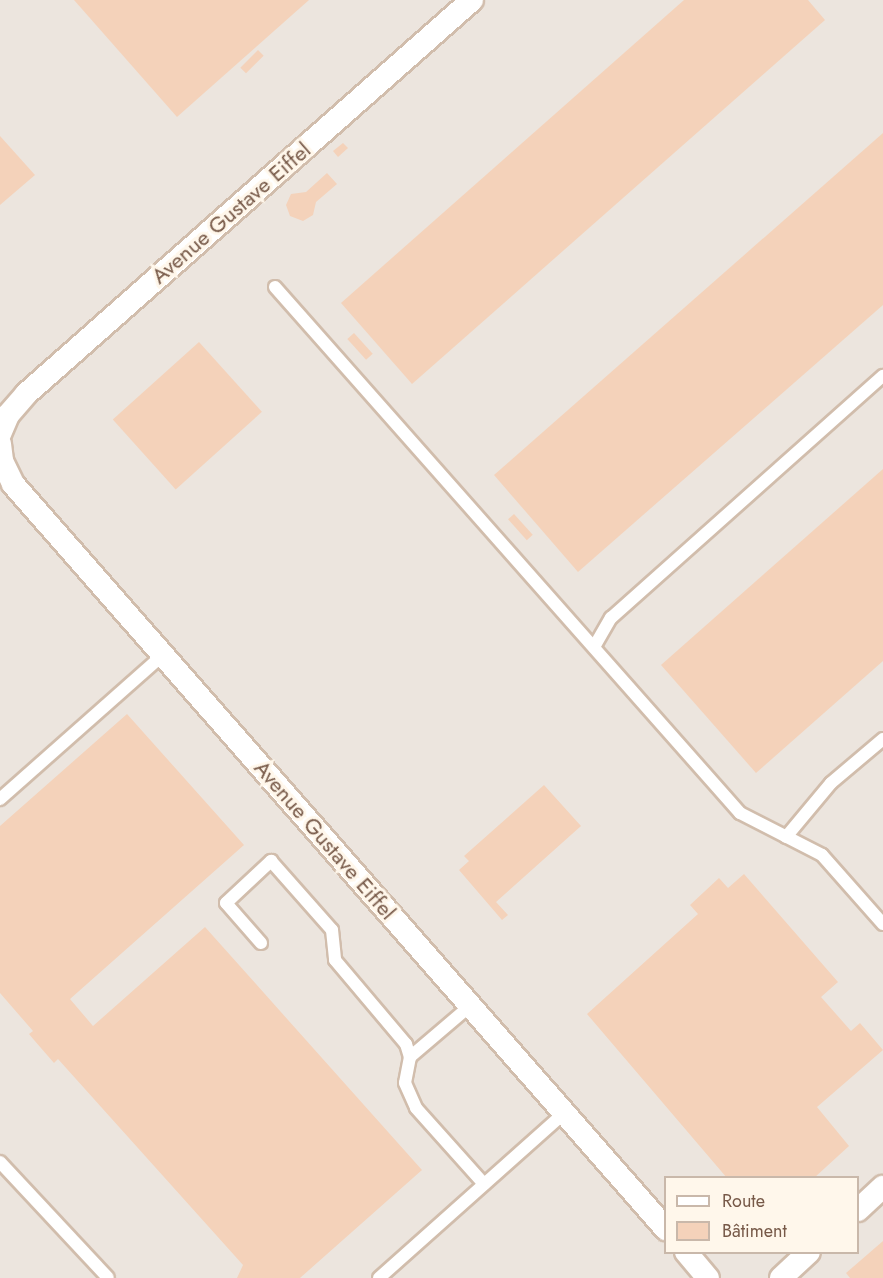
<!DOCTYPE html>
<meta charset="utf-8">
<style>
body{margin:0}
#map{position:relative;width:883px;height:1278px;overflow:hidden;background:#fdf4e3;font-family:Jost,sans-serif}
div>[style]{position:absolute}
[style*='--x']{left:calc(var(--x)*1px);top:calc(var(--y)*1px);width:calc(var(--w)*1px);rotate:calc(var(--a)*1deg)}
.industrial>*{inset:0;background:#ece5de}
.building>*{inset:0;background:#f4d2ba;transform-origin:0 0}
.roads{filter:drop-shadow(2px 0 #d1bdac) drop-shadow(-2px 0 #d1bdac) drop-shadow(0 2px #d1bdac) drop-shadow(0 -2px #d1bdac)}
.lane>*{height:12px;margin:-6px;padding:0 6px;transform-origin:6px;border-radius:6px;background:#fff}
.street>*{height:22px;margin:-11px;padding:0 11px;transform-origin:11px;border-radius:11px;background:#fff}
span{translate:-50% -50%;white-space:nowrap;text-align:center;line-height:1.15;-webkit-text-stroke:6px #fff7eb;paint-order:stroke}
.street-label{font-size:22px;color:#775948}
.legend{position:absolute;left:664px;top:1176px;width:195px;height:78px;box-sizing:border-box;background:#fff7eb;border:2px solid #c9b8aa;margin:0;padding:8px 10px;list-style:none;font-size:18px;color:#775948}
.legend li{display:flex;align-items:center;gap:12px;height:30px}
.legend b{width:30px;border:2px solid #c9b8aa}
</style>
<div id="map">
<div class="industrial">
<i style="clip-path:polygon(evenodd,0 0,883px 0,883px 1278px,0 1278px,0 0,666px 1178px,858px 1178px,858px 1252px,666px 1252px,666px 1178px)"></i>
</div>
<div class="building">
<i style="clip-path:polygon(74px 0,309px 0,177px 117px)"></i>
<i style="clip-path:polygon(684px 0,808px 0,825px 20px,412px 384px,341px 303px)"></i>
<i style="left:258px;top:50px;width:8px;height:25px;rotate:45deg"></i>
<i style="clip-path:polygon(883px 133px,883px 305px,578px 572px,494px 475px)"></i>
<i style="clip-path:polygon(0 136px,35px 175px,0 205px)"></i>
<i style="clip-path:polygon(343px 143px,348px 148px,338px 157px,333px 151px)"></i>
<i style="clip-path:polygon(327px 173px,337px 184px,316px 202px,313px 215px,303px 221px,290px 216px,286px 205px,291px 194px,306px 192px)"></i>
<i style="left:354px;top:333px;width:28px;height:9px;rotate:48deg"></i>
<i style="left:199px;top:342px;width:94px;height:116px;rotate:48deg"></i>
<i style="clip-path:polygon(883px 469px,883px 661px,756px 773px,661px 665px)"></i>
<i style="left:514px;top:514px;width:28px;height:8px;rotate:48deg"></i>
<i style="clip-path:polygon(127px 714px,244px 845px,70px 999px,93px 1026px,205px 927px,422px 1170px,300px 1278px,237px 1278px,243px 1265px,58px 1059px,54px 1063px,34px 1040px,29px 1034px,33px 1031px,0 993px,0 826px)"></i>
<i style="clip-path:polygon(544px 785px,581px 826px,496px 902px,508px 915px,502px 920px,459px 870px,469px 861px,464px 856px)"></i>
<i style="clip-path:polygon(744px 874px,838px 982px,821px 997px,851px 1031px,860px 1023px,883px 1050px,817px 1107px,849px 1146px,814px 1178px,727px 1178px,587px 1014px,698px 914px,690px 905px,719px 878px,728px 888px)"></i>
<i style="clip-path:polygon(883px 1241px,883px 1278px,850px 1278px,846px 1273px)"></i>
</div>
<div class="roads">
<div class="lane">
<i style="--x:275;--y:287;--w:702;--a:48.52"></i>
<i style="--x:740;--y:813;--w:92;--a:27.1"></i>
<i style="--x:822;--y:855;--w:92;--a:48.5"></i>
<i style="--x:594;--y:647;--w:34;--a:-60"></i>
<i style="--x:611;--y:618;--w:364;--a:-41.7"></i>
<i style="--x:0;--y:799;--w:217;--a:-41.5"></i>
<i style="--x:786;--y:837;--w:70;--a:-50.2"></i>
<i style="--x:831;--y:783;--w:68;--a:-40.2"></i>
<i style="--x:261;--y:943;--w:53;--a:-131.2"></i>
<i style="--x:226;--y:903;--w:62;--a:-43"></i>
<i style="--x:271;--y:861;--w:92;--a:48.5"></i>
<i style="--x:332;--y:930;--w:30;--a:84"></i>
<i style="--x:335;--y:960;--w:110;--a:49.8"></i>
<i style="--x:406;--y:1044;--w:14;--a:73"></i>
<i style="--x:410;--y:1057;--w:26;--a:101"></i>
<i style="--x:405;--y:1083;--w:27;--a:66"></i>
<i style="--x:416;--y:1108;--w:102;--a:48.2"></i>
<i style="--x:410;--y:1057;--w:79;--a:-40.4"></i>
<i style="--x:0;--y:1162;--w:158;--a:47"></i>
<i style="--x:379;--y:1278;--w:248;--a:-41.7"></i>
</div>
<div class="street">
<i style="--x:0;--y:434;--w:21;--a:-67"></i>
<i style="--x:8;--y:415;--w:28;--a:-49"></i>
<i style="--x:26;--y:394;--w:595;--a:-41.46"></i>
<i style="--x:0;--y:444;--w:17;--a:83"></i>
<i style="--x:2;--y:461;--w:25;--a:64"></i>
<i style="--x:13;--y:484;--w:991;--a:48.77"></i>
<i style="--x:858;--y:1210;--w:34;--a:-43"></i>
<i style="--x:686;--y:1252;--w:34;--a:50"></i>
<i style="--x:781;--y:1278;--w:38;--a:-43"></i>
</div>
</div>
<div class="street-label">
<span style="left:231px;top:213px;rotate:-41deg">Avenue Gustave Eiffel</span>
<span style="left:325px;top:840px;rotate:49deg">Avenue Gustave Eiffel</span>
</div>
<ul class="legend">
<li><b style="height:8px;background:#fff"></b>Route</li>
<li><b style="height:16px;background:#f4d2ba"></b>Bâtiment</li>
</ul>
</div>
